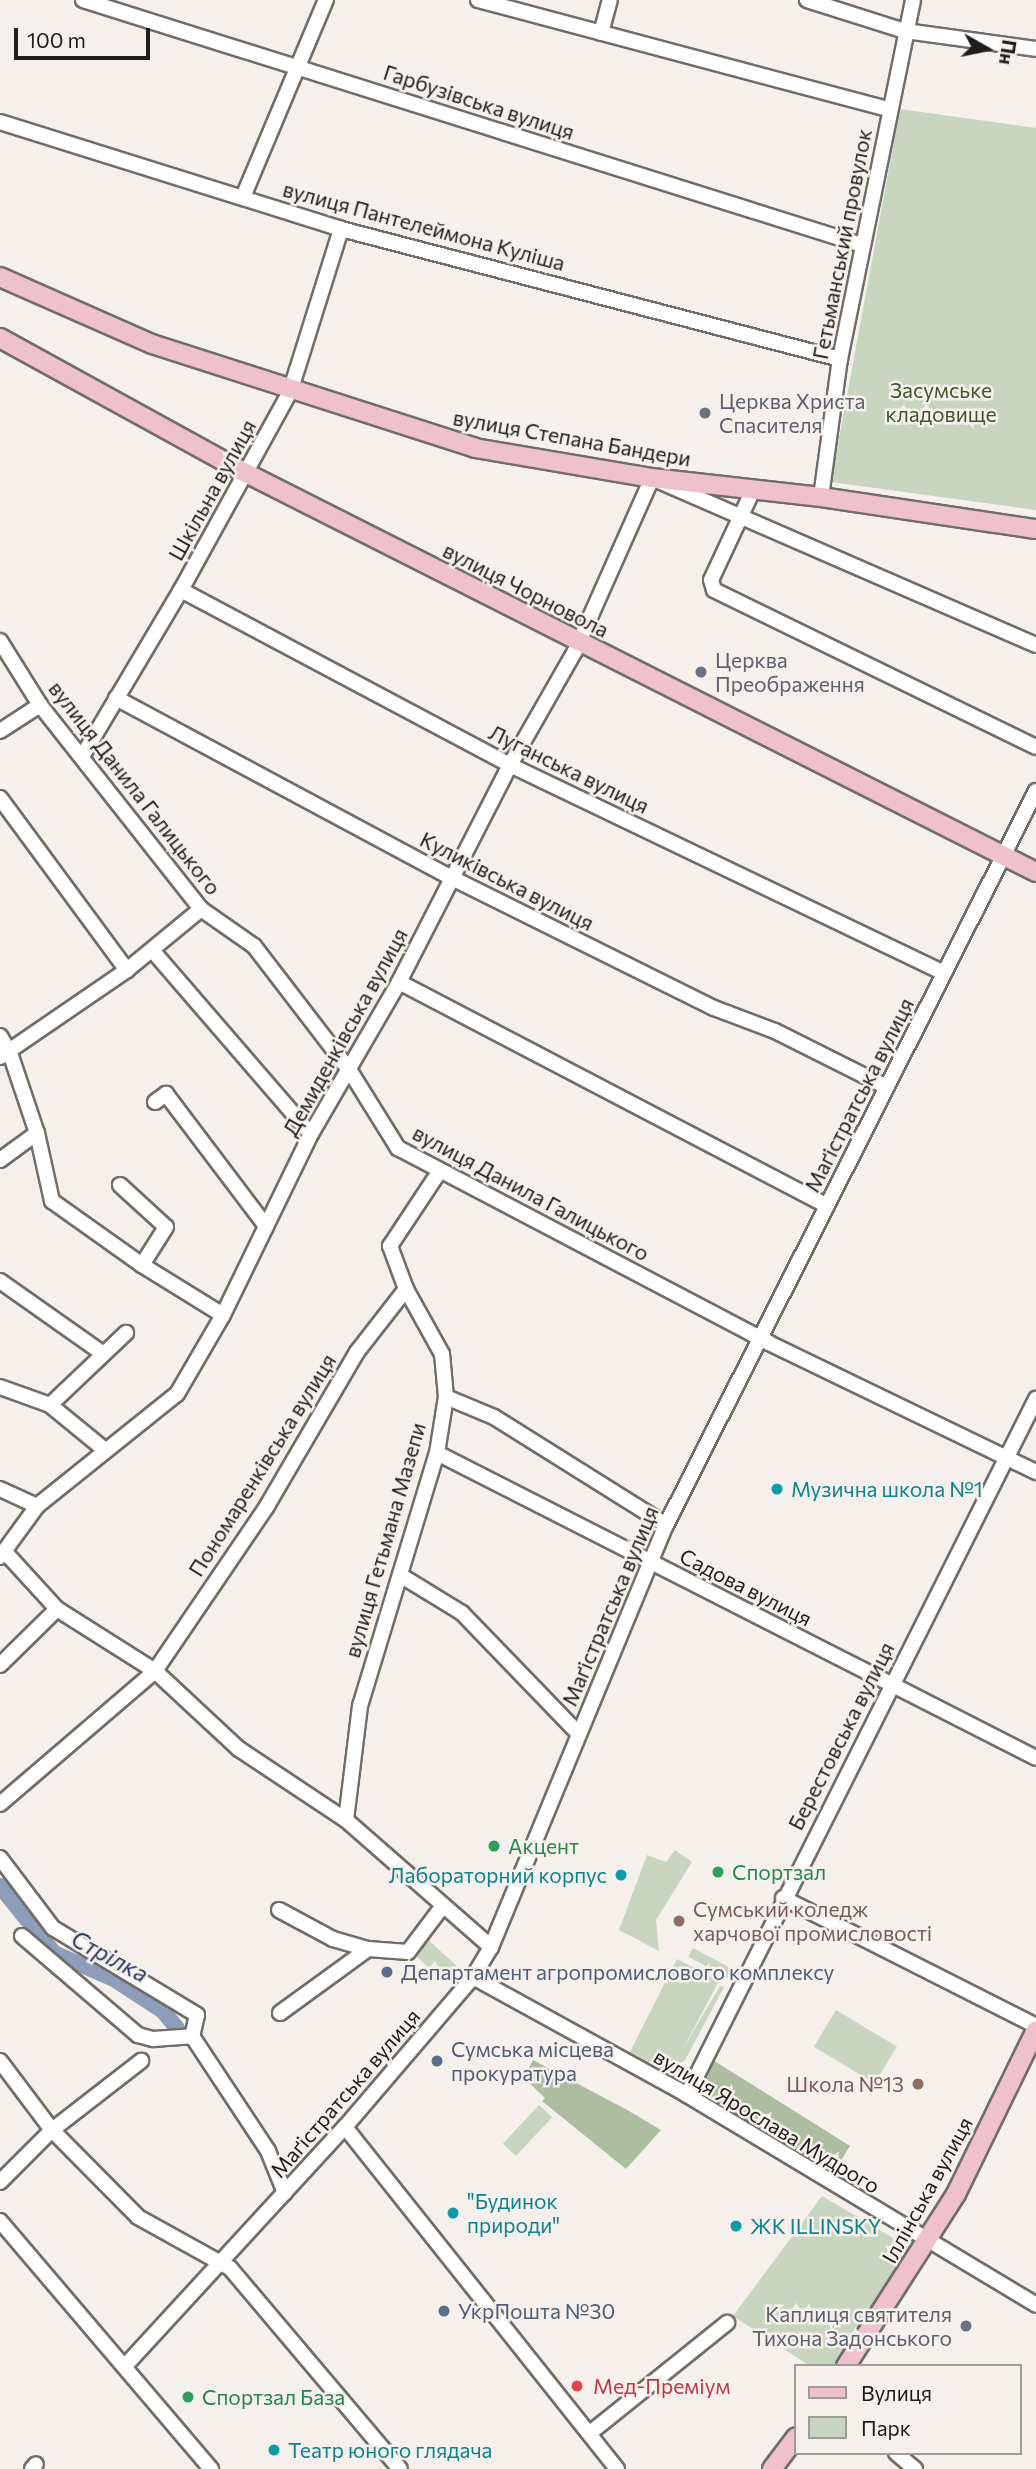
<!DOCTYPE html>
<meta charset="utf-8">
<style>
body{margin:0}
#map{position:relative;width:1036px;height:2469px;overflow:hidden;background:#f5f0eb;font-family:Commissioner,sans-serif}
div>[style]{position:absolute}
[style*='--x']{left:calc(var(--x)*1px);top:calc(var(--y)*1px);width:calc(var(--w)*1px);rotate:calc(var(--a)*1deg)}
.green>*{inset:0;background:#c8d5bf;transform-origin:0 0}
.forest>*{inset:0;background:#adbea0;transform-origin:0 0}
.river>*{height:16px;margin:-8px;padding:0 8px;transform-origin:8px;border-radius:8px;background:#8e9db9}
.roads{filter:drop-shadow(2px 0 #716d68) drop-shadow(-2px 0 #716d68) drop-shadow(0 2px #716d68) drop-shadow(0 -2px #716d68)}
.minor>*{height:14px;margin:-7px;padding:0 7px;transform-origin:7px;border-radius:7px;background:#fff}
.major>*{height:18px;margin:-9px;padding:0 9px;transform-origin:9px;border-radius:9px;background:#eec1cd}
.dots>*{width:19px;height:19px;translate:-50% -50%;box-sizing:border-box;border:4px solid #f5f0eb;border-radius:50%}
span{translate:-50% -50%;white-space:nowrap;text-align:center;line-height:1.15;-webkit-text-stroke:5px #f5f0eb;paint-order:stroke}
.street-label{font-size:21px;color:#1f1d1c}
.park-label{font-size:21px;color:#405729}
.worship-label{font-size:21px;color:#5b616d}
.left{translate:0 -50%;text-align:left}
.right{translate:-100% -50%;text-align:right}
.culture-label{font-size:21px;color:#0d838f}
.leisure-label{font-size:21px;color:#27864d}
.education-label{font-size:21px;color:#785e54}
.service-label{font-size:21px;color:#4e5e75}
.health-label{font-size:21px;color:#be3a42}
.water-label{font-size:23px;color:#1e3159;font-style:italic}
.legend{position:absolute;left:794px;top:2364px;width:228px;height:91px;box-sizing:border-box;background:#f5f0eb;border:2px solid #9f9c98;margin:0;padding:9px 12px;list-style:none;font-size:21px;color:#1f1d1c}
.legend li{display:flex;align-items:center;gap:14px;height:35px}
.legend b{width:35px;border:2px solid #9f9c98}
.north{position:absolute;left:952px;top:14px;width:70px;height:70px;-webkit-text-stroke:5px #f5f0eb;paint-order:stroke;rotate:99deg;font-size:19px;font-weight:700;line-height:28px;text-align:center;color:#1f1d1c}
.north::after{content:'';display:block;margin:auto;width:24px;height:32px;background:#1f1d1c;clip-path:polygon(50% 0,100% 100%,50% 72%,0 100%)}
.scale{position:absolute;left:14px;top:28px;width:136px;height:32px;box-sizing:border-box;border:4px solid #1f1d1c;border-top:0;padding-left:9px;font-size:21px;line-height:24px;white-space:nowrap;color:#1f1d1c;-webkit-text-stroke:5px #f5f0eb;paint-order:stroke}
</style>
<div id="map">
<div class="green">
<i style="clip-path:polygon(900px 109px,1036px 128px,1036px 510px,831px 482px)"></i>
<i style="clip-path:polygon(675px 1850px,692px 1862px,656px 1920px,659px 1951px,619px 1930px,647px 1855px,666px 1862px)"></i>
<i style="left:427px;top:1939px;width:40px;height:20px;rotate:42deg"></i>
<i style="left:693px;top:1948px;width:51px;height:10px;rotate:28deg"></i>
<i style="clip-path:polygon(677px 1959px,719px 1981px,683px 2049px,720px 1986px,724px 1987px,676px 2077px,630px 2052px)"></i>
<i style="left:836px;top:2010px;width:71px;height:43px;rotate:31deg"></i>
<i style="left:539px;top:2105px;width:18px;height:53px;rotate:43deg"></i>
<i style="clip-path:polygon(822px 2196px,910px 2248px,833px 2366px,810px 2366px,733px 2316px)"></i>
</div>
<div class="forest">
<i style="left:711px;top:2059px;width:164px;height:39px;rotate:32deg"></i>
<i style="clip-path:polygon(533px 2060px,629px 2111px,661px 2130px,626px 2169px,542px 2101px,545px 2098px,524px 2078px)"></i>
</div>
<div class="river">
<i style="--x:0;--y:1886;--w:86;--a:51.1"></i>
<i style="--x:54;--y:1953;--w:65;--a:23.4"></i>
<i style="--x:114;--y:1979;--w:59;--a:33.1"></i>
<i style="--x:163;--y:2011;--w:22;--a:51"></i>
</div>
<div class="roads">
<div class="minor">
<i style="--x:83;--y:0;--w:817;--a:17.46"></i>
<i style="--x:478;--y:0;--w:426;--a:14.9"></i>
<i style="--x:807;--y:0;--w:103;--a:17.6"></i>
<i style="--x:905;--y:31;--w:132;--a:7.8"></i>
<i style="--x:601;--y:33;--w:34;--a:-75"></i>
<i style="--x:0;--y:122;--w:357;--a:17.4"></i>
<i style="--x:341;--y:229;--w:516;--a:14.6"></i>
<i style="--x:243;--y:197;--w:214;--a:-67.2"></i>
<i style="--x:753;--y:490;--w:99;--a:115"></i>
<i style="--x:711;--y:580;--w:10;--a:73"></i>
<i style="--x:714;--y:590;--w:358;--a:26"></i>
<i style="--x:821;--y:497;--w:139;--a:-82.2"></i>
<i style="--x:840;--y:359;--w:366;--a:-78.5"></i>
<i style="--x:181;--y:590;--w:373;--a:28"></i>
<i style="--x:510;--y:765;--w:481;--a:25.6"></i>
<i style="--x:0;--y:641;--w:75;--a:58"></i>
<i style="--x:40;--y:705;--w:260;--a:51.7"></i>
<i style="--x:201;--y:909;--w:65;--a:34.9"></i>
<i style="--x:254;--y:946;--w:158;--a:52.5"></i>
<i style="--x:350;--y:1071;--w:91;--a:58.1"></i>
<i style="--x:398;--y:1148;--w:419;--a:27.7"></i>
<i style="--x:769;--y:1343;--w:297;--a:25.8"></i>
<i style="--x:116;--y:698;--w:381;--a:28.2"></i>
<i style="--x:452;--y:878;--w:292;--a:26.4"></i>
<i style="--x:714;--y:1008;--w:65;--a:20.7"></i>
<i style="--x:775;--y:1031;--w:125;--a:26.6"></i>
<i style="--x:0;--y:731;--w:48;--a:-33"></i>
<i style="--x:83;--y:755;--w:192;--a:-59.3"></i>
<i style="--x:181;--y:590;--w:226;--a:-61.2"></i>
<i style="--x:290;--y:392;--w:171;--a:-72.6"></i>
<i style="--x:0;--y:798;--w:214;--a:53.6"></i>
<i style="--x:152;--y:950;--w:243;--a:49.2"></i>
<i style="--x:399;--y:982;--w:483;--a:27.6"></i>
<i style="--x:0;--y:1036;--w:20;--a:60"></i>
<i style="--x:10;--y:1053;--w:84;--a:71.4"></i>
<i style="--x:37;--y:1133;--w:70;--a:77.6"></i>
<i style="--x:52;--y:1201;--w:110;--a:35.4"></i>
<i style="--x:142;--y:1265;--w:95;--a:31.7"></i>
<i style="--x:0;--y:1057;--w:154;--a:-34.4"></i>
<i style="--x:127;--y:970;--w:96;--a:-39.5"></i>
<i style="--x:155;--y:1102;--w:14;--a:-36"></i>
<i style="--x:166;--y:1094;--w:166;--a:52.9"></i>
<i style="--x:0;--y:1160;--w:46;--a:-36.1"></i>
<i style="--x:120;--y:1185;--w:62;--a:42.4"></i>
<i style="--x:166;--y:1227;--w:45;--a:122.3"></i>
<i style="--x:0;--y:1281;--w:125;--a:35.2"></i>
<i style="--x:0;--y:1387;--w:53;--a:19.8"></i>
<i style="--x:50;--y:1405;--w:71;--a:39.3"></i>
<i style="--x:446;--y:1397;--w:52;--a:22.6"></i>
<i style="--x:494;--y:1417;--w:203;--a:32.1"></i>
<i style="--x:50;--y:1405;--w:105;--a:-43.5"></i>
<i style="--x:437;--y:1453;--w:672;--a:26.98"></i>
<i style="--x:0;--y:1489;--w:41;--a:24.7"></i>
<i style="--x:5;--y:1552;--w:77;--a:47.6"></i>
<i style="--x:57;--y:1609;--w:116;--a:32.3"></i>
<i style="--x:155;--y:1671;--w:115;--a:42.9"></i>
<i style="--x:239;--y:1749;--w:128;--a:33.6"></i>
<i style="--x:346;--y:1820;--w:193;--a:41.2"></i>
<i style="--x:0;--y:1557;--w:63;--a:-54"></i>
<i style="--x:37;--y:1506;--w:179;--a:-38.7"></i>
<i style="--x:177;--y:1394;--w:91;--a:-59.8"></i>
<i style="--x:223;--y:1315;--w:201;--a:-64.1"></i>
<i style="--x:311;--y:1134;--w:176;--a:-59.9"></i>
<i style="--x:399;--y:982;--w:244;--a:-62.9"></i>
<i style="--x:510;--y:765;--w:131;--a:-60.3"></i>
<i style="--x:575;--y:651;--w:189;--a:-66"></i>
<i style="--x:652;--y:478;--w:419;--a:23.5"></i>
<i style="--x:400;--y:1575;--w:73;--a:31.5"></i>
<i style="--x:462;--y:1613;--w:167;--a:46"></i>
<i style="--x:0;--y:1665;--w:80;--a:-44.5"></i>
<i style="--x:0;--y:1804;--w:204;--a:-40.6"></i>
<i style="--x:155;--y:1671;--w:199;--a:-55.8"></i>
<i style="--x:267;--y:1506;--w:178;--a:-59.7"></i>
<i style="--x:357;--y:1352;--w:80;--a:-52.1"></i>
<i style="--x:346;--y:1820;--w:115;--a:-83"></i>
<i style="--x:360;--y:1706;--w:264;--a:-73.1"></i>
<i style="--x:437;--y:1453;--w:57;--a:-80.9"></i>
<i style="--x:446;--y:1397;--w:43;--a:-95.3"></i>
<i style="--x:442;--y:1354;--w:74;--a:-119"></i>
<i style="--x:406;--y:1289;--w:46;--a:-110.4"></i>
<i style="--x:390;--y:1246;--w:89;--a:-56.5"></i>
<i style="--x:0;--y:1858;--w:88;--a:52.9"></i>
<i style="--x:53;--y:1928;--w:168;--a:31.1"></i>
<i style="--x:197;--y:2015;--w:22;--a:103"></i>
<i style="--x:783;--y:1898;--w:284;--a:26.8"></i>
<i style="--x:279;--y:1910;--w:61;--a:28.2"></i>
<i style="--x:333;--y:1939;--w:36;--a:16"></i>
<i style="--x:22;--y:1936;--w:153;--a:40.5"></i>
<i style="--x:138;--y:2035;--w:16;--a:15"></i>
<i style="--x:153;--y:2039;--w:39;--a:-4"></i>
<i style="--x:473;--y:1977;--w:233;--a:28.8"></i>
<i style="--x:677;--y:2089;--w:419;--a:31"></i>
<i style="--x:280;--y:2013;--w:109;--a:-36"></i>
<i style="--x:368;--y:1949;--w:40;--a:4.3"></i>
<i style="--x:408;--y:1952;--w:56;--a:-52.9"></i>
<i style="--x:192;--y:2036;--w:138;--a:56.5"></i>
<i style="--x:268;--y:2151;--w:45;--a:68"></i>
<i style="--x:0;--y:2061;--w:86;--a:53"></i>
<i style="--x:52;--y:2130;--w:122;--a:45.3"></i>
<i style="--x:138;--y:2217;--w:105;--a:29"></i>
<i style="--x:230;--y:2268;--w:263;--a:49.8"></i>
<i style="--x:687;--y:2095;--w:779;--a:-63.37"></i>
<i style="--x:345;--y:2127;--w:437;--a:51.5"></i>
<i style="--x:0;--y:2182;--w:74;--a:-45"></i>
<i style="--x:52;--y:2130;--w:113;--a:-37.8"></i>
<i style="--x:0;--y:2221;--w:326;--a:49.6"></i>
<i style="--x:125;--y:2366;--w:325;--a:-47.4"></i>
<i style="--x:345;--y:2127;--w:197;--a:-49.5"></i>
<i style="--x:473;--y:1977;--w:35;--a:-59"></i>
<i style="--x:491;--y:1947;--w:457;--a:-67.5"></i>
<i style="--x:666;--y:1525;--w:822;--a:-63.25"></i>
<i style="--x:590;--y:2433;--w:176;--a:-38.8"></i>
<i style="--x:896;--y:2453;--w:25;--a:40"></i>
<i style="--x:32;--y:2469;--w:6;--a:-51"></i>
</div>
<div class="major">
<i style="--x:0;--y:277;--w:166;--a:23.8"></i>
<i style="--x:152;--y:344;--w:339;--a:17.8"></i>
<i style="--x:475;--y:448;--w:180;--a:9.6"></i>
<i style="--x:652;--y:478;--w:170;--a:6.4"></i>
<i style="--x:821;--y:497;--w:217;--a:8.5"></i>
<i style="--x:0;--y:338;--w:281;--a:28.8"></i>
<i style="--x:246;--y:473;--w:885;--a:26.8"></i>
<i style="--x:846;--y:2366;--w:204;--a:-57.4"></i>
<i style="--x:956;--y:2194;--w:182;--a:-64"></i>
<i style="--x:772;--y:2469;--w:40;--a:-53"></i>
</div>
</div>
<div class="dots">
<i style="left:705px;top:413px;background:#6b7280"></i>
<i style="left:701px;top:672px;background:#6b7280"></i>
<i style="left:777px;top:1489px;background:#0f9aa8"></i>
<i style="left:494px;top:1846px;background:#2e9e5b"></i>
<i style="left:718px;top:1872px;background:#2e9e5b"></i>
<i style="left:621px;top:1875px;background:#0f9aa8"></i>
<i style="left:679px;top:1921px;background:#8d6e63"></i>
<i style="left:387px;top:1972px;background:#5c6f8a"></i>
<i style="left:437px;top:2061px;background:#5c6f8a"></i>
<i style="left:918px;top:2084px;background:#8d6e63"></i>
<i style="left:453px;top:2213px;background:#0f9aa8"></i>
<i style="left:736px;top:2226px;background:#0f9aa8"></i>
<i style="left:444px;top:2311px;background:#5c6f8a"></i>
<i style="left:966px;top:2326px;background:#6b7280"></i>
<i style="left:577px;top:2386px;background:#e0444e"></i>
<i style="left:188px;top:2397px;background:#2e9e5b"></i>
<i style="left:274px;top:2450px;background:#0f9aa8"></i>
</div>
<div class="street-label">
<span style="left:479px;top:102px;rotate:18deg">Гарбузівська вулиця</span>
<span style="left:424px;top:226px;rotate:15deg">вулиця Пантелеймона Куліша</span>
<span style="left:842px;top:244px;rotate:-79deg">Гетьманський провулок</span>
<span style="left:572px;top:438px;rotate:10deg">вулиця Степана Бандери</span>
<span style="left:212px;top:490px;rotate:-61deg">Шкільна вулиця</span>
<span style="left:526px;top:590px;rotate:27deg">вулиця Чорновола</span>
<span style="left:569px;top:769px;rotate:26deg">Луганська вулиця</span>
<span style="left:135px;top:788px;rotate:52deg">вулиця Данила Галицького</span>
<span style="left:507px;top:881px;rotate:27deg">Куликівська вулиця</span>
<span style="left:345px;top:1032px;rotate:-61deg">Демиденківська вулиця</span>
<span style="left:859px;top:1095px;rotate:-63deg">Маґістратська вулиця</span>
<span style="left:531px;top:1193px;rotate:28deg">вулиця Данила Галицького</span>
<span style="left:262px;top:1465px;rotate:-58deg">Пономаренківська вулиця</span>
<span style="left:385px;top:1540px;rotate:-74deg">вулиця Гетьмана Мазепи</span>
<span style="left:746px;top:1587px;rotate:27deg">Садова вулиця</span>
<span style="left:610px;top:1606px;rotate:-67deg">Маґістратська вулиця</span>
<span style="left:841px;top:1736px;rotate:-63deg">Берестовська вулиця</span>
<span style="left:345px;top:2093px;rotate:-49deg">Маґістратська вулиця</span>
<span style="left:767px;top:2121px;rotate:31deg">вулиця Ярослава Мудрого</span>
<span style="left:927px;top:2190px;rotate:-61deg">Іллінська вулиця</span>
</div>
<div class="park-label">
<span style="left:941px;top:402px">Засумське<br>кладовище</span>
</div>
<div class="worship-label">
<span class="left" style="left:719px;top:413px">Церква Христа<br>Спасителя</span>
<span class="left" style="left:715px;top:672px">Церква<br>Преображення</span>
<span class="right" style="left:952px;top:2326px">Каплиця святителя<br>Тихона Задонського</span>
</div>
<div class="culture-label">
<span class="left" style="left:791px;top:1489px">Музична школа №1</span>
<span class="right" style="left:607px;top:1875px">Лабораторний корпус</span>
<span class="left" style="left:467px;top:2213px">"Будинок<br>природи"</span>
<span class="left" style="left:750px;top:2226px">ЖК ILLINSKY</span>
<span class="left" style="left:288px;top:2450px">Театр юного глядача</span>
</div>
<div class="leisure-label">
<span class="left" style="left:508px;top:1846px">Акцент</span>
<span class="left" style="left:732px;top:1872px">Спортзал</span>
<span class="left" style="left:202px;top:2397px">Спортзал База</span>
</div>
<div class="education-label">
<span class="left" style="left:693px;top:1921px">Сумський коледж<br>харчової промисловості</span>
<span class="right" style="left:904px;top:2084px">Школа №13</span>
</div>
<div class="service-label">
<span class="left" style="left:401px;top:1972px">Департамент агропромислового комплексу</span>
<span class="left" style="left:451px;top:2061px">Сумська місцева<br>прокуратура</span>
<span class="left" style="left:458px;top:2311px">УкрПошта №30</span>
</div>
<div class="health-label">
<span class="left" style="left:593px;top:2386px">Мед-Преміум</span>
</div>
<div class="water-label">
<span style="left:110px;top:1956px;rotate:28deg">Стрілка</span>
</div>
<ul class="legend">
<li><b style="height:9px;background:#eec1cd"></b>Вулиця</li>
<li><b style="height:19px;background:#c8d5bf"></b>Парк</li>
</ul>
<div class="north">Пн</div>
<div class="scale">100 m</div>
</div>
